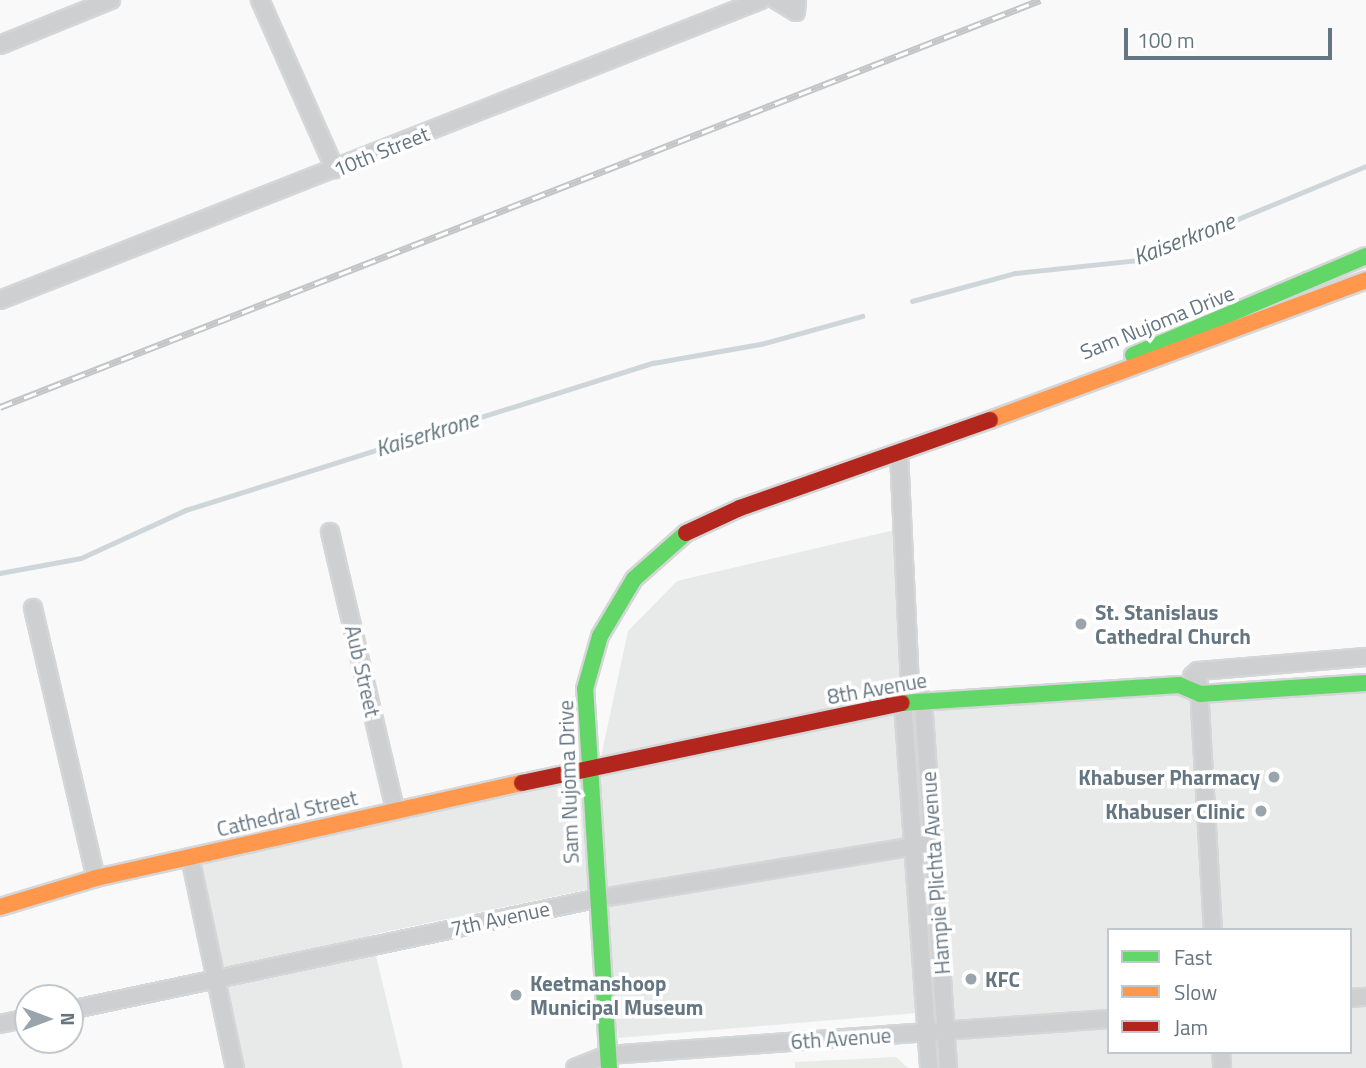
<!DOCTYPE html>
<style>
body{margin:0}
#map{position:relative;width:1366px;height:1068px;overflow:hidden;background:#f9f9f9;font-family:"Titillium Web",sans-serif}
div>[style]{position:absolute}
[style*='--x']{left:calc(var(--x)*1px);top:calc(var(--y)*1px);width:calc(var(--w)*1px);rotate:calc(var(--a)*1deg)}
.built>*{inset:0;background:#e8e9e9}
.green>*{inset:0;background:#e8ebe6}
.stream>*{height:4.5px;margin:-2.25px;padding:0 2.25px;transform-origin:2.25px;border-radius:2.25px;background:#ced6d9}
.roads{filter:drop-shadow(2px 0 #d5d6d7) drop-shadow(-2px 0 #d5d6d7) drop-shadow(0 2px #d5d6d7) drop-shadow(0 -2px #d5d6d7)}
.street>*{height:16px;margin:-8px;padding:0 8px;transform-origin:8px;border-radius:8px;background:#cecfd0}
.fast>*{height:16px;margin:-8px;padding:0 8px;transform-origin:8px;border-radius:8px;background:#63d668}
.slow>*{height:16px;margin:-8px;padding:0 8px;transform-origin:8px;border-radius:8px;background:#ff974d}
.jam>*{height:16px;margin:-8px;padding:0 8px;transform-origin:8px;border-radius:8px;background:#b3261e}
.rail>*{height:7px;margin-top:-3.5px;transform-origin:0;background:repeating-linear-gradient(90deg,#fff 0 13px,#c3c5c6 0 26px);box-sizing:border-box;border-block:2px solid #c3c5c6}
.dots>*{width:19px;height:19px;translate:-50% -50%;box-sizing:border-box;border:4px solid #fff;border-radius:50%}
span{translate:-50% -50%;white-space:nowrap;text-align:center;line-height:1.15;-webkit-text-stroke:7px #fff;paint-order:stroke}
.street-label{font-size:21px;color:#657683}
.poi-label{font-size:21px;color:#657683;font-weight:700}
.left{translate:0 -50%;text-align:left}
.right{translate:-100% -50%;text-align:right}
.water-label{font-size:23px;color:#60757c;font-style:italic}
.legend{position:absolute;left:1107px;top:928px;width:245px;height:126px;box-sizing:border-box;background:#fff;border:2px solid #c1c8cd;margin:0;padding:9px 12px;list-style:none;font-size:21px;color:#657683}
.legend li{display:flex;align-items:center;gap:14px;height:35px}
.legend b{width:35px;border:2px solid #c1c8cd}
.north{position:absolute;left:14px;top:984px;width:70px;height:70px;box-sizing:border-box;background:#fff;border:2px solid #c1c8cd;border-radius:50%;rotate:90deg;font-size:19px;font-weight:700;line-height:28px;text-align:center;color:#657683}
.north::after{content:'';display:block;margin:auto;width:24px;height:32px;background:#99a4ac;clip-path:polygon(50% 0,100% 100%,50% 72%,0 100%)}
.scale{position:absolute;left:1124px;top:28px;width:208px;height:32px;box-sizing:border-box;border:4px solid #657683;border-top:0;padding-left:9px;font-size:21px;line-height:24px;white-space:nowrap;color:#657683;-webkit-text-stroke:5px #fff;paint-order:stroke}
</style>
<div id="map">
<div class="built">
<i style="clip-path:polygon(evenodd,903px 528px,904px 702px,1366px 683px,1366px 1068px,958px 1068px,953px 1010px,618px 1038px,604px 886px,371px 935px,403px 1068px,235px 1068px,190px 857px,599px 766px,628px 631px,677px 581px,903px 528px,1109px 930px,1350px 930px,1350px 1052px,1109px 1052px,1109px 930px)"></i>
</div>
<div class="green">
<i style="clip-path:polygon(896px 1057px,908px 1068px,795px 1068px,795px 1062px)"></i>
</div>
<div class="stream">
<i style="--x:912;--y:301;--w:107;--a:-15.2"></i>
<i style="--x:1015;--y:273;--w:125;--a:-6"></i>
<i style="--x:1139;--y:260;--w:246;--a:-22.5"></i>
<i style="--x:0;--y:573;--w:82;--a:-10.5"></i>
<i style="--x:81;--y:558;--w:115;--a:-24.6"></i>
<i style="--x:186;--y:510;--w:490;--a:-17.5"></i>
<i style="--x:653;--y:363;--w:110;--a:-10"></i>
<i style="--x:761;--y:344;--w:105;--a:-15.5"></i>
</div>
<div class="roads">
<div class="street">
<i style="--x:260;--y:0;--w:185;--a:66.1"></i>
<i style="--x:776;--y:0;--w:23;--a:31"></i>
<i style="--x:796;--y:12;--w:12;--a:-85"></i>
<i style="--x:0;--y:45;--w:120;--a:-22.1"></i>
<i style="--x:0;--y:300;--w:818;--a:-21.52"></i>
<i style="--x:899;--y:453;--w:230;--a:87.3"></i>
<i style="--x:910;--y:683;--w:21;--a:109"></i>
<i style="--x:903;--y:703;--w:366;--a:85.9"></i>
<i style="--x:330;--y:532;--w:285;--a:76.8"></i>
<i style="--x:33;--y:608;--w:277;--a:76.9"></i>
<i style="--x:1198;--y:671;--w:259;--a:86.7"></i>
<i style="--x:1192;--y:676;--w:8;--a:-40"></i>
<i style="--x:1198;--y:671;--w:169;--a:-4.8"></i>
<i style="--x:918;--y:693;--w:9;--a:54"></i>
<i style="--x:923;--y:700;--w:369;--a:86.1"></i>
<i style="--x:190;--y:857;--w:216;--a:78"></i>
<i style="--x:1350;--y:998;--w:16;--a:-4"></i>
<i style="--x:70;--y:1010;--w:537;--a:-11.94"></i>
<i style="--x:595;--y:899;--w:343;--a:-9.4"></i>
<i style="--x:0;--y:1024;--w:29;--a:-12"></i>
<i style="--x:1221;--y:1052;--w:16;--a:86"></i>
<i style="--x:575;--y:1068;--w:35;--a:-22"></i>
<i style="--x:608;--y:1055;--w:502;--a:-4.11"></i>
</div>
<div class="fast">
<i style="--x:1133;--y:355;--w:253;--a:-23"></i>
<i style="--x:902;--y:703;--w:278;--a:-3.7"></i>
<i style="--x:1179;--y:685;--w:23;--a:23"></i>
<i style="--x:1200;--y:694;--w:166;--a:-3.8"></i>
<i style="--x:609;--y:1068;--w:380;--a:-93.6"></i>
<i style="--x:585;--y:689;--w:55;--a:-74.2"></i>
<i style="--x:600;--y:636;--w:66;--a:-59.2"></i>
<i style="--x:634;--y:579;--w:69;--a:-41.5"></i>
</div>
<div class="slow">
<i style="--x:990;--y:420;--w:401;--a:-20.4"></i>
<i style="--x:0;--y:907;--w:100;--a:-16.8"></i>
<i style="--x:96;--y:878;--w:436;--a:-12.6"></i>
</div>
<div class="jam">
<i style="--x:686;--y:533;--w:60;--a:-24.8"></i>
<i style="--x:740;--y:508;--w:265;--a:-19.4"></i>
<i style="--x:522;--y:783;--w:388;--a:-11.9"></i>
</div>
</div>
<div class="rail">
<i style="--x:0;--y:407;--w:1117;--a:-21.37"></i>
</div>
<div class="dots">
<i style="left:1081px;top:624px;background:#99a4ac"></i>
<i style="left:1274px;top:777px;background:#99a4ac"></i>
<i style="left:1261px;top:811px;background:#99a4ac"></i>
<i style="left:971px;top:979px;background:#99a4ac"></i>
<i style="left:516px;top:995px;background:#99a4ac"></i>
</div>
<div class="street-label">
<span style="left:381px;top:151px;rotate:-22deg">10th Street</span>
<span style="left:1157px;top:322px;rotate:-22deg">Sam Nujoma Drive</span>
<span style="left:363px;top:671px;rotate:77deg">Aub Street</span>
<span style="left:877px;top:688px;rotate:-10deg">8th Avenue</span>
<span style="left:568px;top:782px;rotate:-92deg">Sam Nujoma Drive</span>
<span style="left:287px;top:813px;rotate:-13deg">Cathedral Street</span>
<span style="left:935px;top:873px;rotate:-94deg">Hampie Plichta Avenue</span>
<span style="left:500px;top:918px;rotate:-12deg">7th Avenue</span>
<span style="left:841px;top:1038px;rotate:-4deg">6th Avenue</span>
</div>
<div class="poi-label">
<span class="left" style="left:1095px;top:624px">St. Stanislaus<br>Cathedral Church</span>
<span class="right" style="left:1260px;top:777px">Khabuser Pharmacy</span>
<span class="right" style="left:1245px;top:811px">Khabuser Clinic</span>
<span class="left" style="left:985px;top:979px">KFC</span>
<span class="left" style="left:530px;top:995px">Keetmanshoop<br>Municipal Museum</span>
</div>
<div class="water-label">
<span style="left:1184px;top:239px;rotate:-21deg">Kaiserkrone</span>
<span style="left:427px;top:434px;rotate:-17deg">Kaiserkrone</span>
</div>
<ul class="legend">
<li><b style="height:9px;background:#63d668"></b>Fast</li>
<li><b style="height:9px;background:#ff974d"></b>Slow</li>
<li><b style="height:9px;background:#b3261e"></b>Jam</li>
</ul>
<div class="north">N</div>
<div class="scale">100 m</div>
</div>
